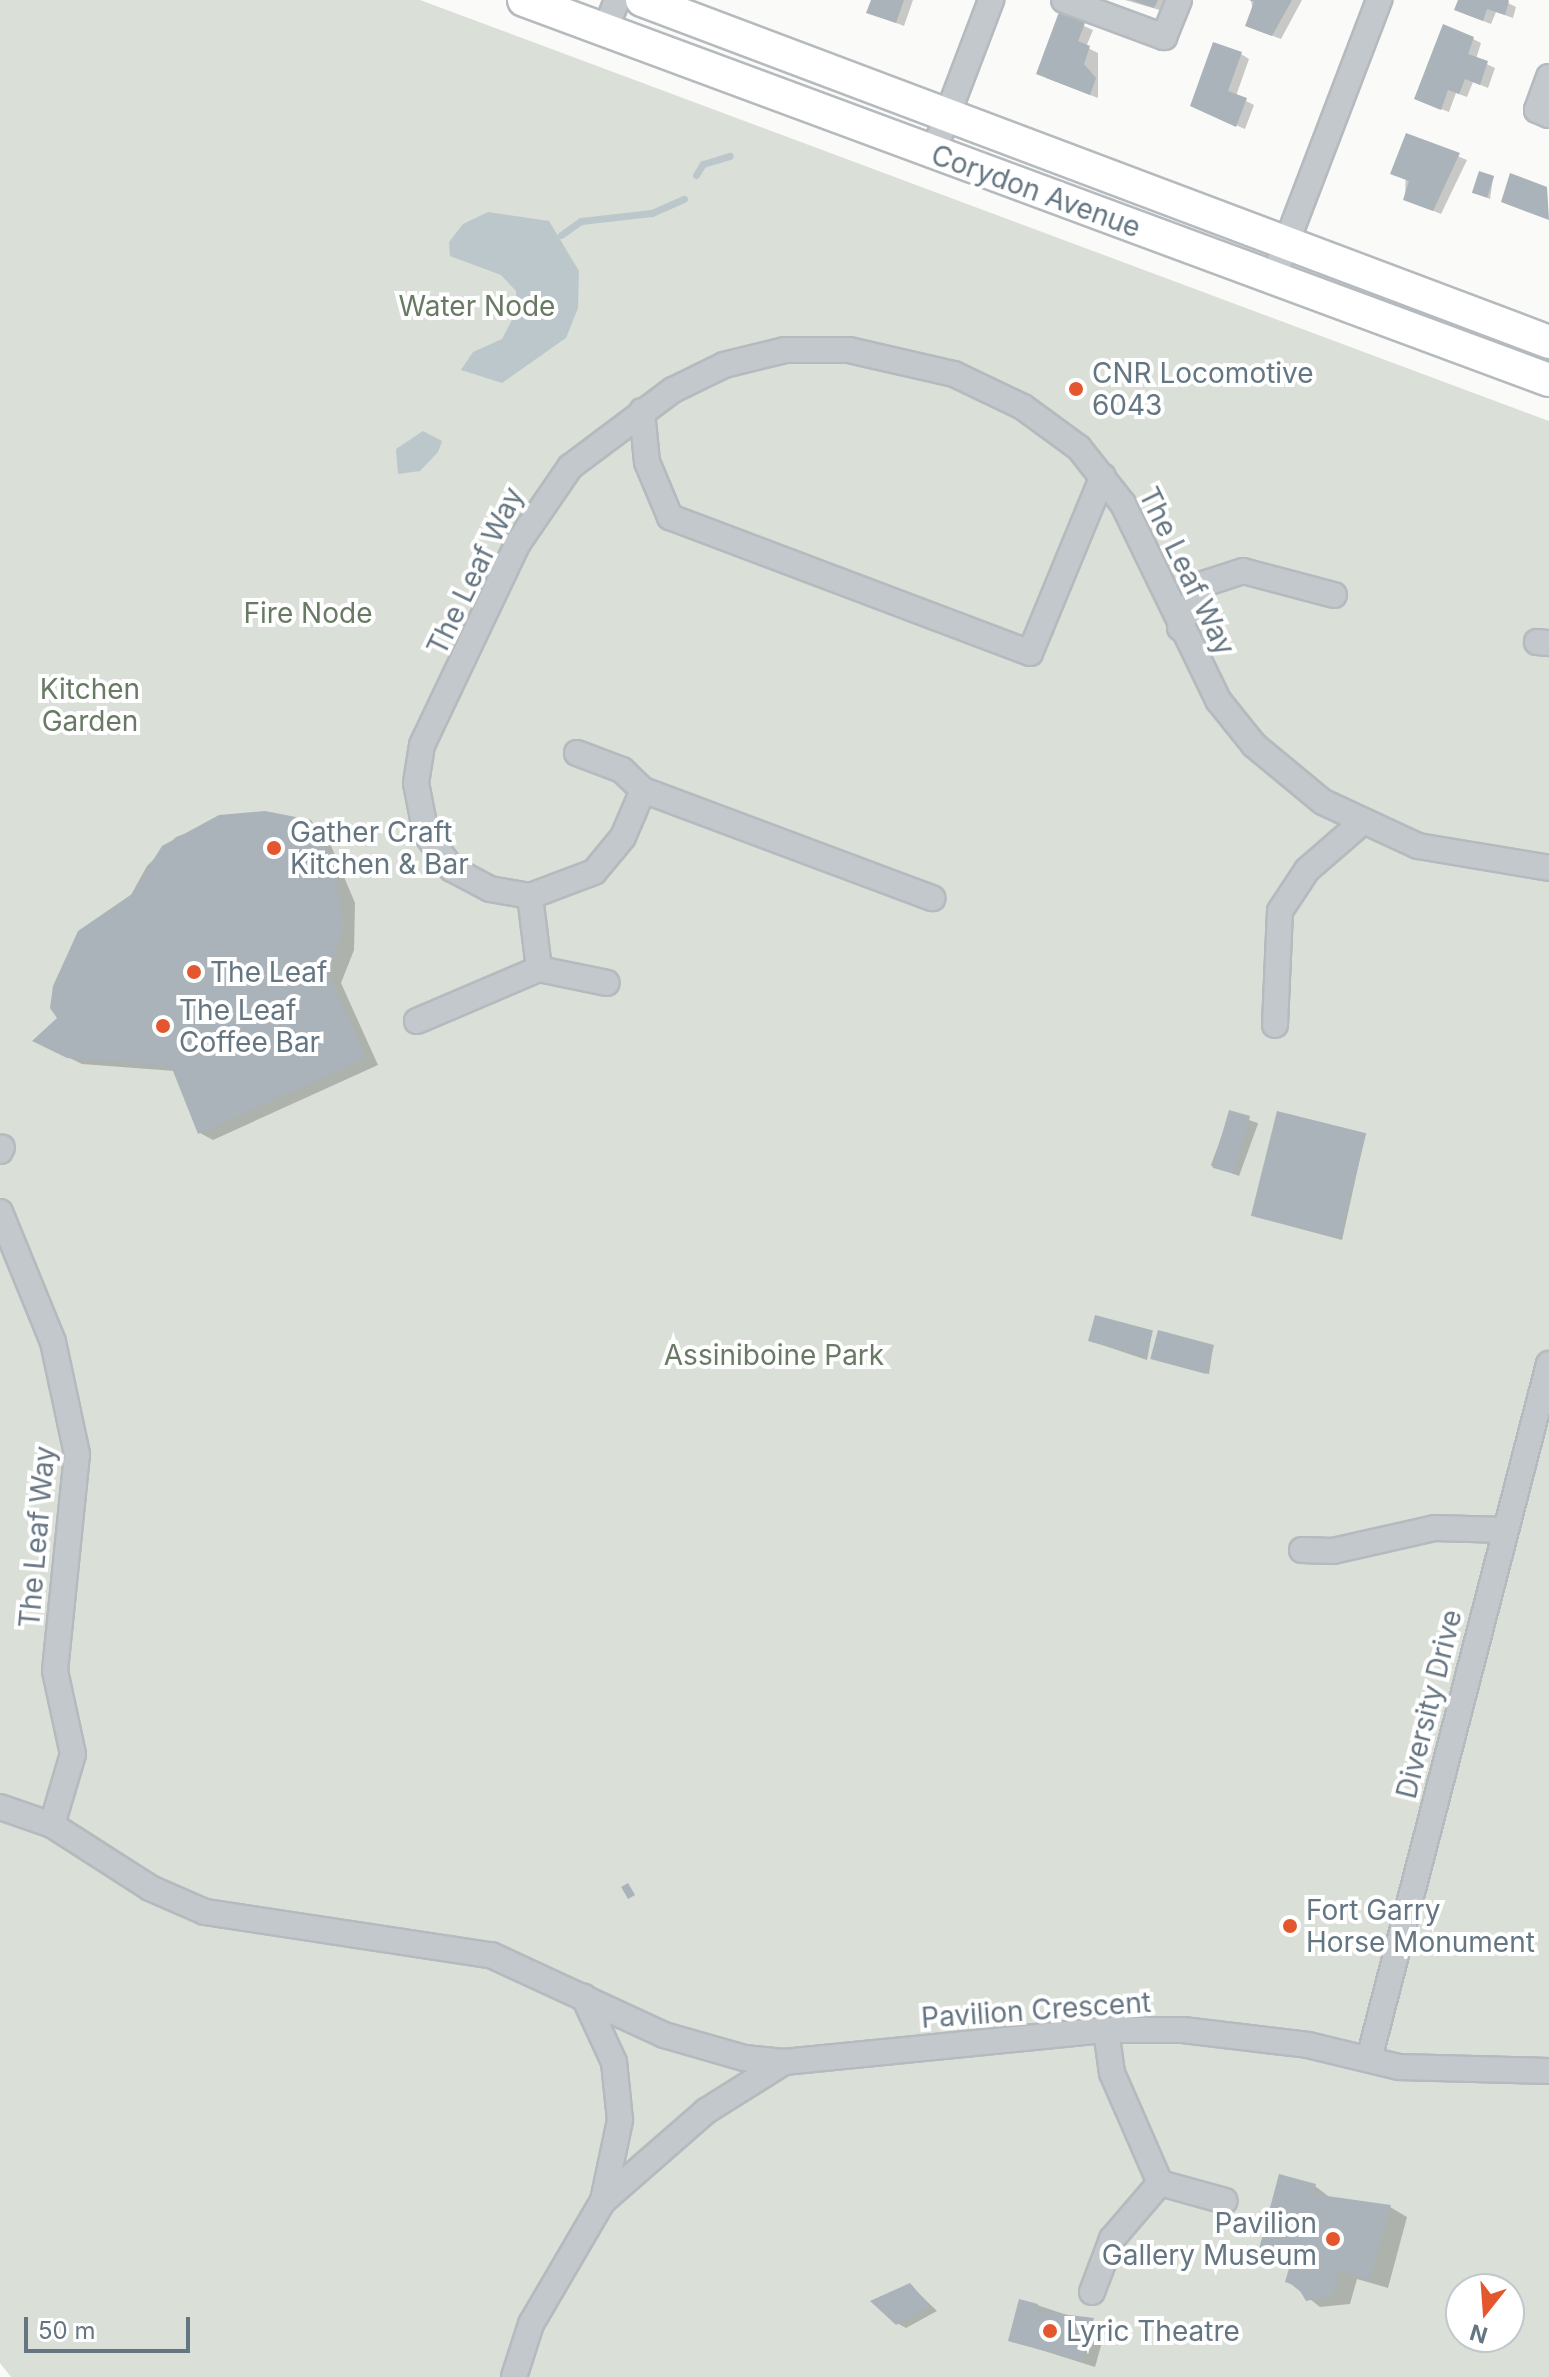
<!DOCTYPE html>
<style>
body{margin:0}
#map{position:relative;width:1549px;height:2377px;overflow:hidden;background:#fafaf8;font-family:Inter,sans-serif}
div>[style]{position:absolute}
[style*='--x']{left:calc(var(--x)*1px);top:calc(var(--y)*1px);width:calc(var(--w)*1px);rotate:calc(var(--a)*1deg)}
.green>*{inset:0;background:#dadfd7}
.water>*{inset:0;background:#bbc7cb}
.shadow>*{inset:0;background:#0003;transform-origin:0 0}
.stream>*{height:7px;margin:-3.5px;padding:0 3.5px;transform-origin:3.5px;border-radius:3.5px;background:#bbc7cb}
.building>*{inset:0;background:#aab3b9;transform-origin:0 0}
.roads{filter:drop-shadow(2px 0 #b5babe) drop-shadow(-2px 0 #b5babe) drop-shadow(0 2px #b5babe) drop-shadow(0 -2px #b5babe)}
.minor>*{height:24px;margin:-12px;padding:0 12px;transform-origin:12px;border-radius:12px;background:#c3c8cc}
.major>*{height:32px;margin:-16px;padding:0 16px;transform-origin:16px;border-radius:16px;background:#fff}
.dots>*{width:22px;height:22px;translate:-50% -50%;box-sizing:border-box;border:4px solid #fff;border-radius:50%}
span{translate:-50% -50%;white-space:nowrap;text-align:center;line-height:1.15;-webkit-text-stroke:8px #fff;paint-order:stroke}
.street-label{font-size:28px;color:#657683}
.park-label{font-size:28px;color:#687a64}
.poi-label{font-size:28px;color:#657683}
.left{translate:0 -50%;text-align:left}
.right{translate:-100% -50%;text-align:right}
.north{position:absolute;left:1445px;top:2273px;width:80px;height:80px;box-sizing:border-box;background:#fff;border:2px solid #c1c8cd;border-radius:50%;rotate:197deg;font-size:22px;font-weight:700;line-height:32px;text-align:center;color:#657683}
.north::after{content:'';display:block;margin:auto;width:28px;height:36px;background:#e4572e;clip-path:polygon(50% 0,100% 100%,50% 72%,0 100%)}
.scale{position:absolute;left:24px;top:2317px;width:166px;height:36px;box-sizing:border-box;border:4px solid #657683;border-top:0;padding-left:10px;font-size:24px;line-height:28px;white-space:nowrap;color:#657683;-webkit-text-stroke:6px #fff;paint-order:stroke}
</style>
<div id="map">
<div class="green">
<i style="clip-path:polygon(evenodd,0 0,420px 0,1549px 421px,1549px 2377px,11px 2377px,0 2363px,0 0,1461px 2289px,1509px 2289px,1509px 2337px,1461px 2337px,1461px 2289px)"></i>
</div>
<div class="water">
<i style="clip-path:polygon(488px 212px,549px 221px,579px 271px,578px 308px,566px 338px,502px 383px,461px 370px,473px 352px,502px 339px,517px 310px,516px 291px,501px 275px,450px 256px,449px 242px,463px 224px)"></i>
<i style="clip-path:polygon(423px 431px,442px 441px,438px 452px,420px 471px,398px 474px,396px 449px)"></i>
</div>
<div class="shadow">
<i style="clip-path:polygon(873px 0,913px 0,904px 26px,877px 16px)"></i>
<i style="clip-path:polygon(1125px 0,1167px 0,1163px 11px)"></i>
<i style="clip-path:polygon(1251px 0,1302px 0,1281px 39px,1256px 30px)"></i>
<i style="clip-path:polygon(1459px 0,1502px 0,1516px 7px,1513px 18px,1496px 12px,1491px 24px,1465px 14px)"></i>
<i style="clip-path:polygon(1060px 15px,1093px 30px,1086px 47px,1098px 53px,1098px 98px,1046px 78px)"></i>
<i style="clip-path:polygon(1473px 39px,1481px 43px,1476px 59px,1495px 68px,1488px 88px,1473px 82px,1467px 97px,1456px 93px,1449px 112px,1425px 103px)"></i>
<i style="clip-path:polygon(1241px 54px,1249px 59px,1236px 96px,1254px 105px,1245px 129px,1201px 110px)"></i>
<i style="clip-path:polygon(1407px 135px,1467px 160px,1441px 214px,1405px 199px)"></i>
<i style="clip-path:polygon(1493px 178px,1490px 199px,1478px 194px)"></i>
<i style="clip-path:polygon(239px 814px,324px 829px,355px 903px,354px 950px,341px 983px,378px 1065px,213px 1140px,200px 1133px,175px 1071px,82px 1064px,47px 1047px,147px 866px,176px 837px)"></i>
<i style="left:1230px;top:1113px;width:30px;height:56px;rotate:20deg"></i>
<i style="clip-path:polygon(1365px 1136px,1342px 1240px,1256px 1217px)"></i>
<i style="clip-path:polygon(1152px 1333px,1147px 1360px,1093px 1342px)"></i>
<i style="clip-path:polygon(1213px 1347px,1209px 1374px,1157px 1360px)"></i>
<i style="clip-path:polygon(1315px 2186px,1332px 2199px,1390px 2207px,1407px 2217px,1388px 2288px,1357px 2279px,1350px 2304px,1320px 2307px,1287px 2281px,1293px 2262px,1261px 2248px)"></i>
<i style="clip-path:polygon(910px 2285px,937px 2311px,906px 2328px,897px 2323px)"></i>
<i style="clip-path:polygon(1037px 2305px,1106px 2328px,1095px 2367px,1010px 2340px)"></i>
</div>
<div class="stream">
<i style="--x:696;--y:175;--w:13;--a:-58"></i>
<i style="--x:703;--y:164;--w:28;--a:-17"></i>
<i style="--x:561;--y:235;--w:24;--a:-35"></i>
<i style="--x:581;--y:221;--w:71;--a:-6.4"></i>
<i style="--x:652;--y:213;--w:35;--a:-24"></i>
</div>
<div class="building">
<i style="clip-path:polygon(871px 0,904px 0,896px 23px,866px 13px)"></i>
<i style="clip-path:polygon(1131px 0,1158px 0,1154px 8px)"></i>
<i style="clip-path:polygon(1249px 0,1292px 0,1272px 36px,1245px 26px,1254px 2px)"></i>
<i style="clip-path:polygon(1458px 0,1508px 0,1509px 1px,1505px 15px,1487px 9px,1483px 21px,1454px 10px)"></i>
<i style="clip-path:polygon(1059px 12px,1085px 23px,1078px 41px,1090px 46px,1084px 64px,1096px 78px,1090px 95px,1036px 74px)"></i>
<i style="clip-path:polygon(1443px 24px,1474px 37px,1468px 54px,1488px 61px,1480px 85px,1465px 79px,1459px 94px,1448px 90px,1441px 110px,1414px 99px)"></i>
<i style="clip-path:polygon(1213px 42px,1242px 52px,1228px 91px,1247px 98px,1236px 127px,1190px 106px)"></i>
<i style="clip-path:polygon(1406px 133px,1460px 153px,1433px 211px,1403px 200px,1409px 181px,1390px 174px)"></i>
<i style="left:1479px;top:171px;width:16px;height:23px;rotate:18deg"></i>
<i style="clip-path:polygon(1510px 173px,1547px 187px,1549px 220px,1501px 202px)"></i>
<i style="clip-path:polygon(265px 811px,311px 820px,334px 862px,343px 929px,329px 975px,366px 1058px,198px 1134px,171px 1066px,67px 1058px,32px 1041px,57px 1018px,50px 1008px,53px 986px,78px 931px,132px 894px,162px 846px,219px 815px)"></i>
<i style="left:1229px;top:1110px;width:22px;height:60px;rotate:16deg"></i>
<i style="left:1277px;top:1111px;width:92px;height:108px;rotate:14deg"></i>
<i style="left:1095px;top:1315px;width:60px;height:27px;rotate:15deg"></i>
<i style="left:1158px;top:1330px;width:58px;height:30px;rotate:15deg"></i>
<i style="left:628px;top:1883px;width:14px;height:8px;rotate:60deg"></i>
<i style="clip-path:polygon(1279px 2174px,1316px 2184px,1313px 2194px,1391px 2205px,1370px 2279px,1339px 2271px,1333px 2295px,1306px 2301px,1297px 2286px,1285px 2282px,1292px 2258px,1259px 2249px)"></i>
<i style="clip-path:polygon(910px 2283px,930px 2306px,896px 2325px,870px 2301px)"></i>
<i style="clip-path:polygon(1019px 2299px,1038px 2304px,1036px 2311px,1094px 2318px,1082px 2361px,1008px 2341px)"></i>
</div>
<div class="roads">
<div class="minor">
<i style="--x:1064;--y:0;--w:107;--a:20.3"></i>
<i style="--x:1164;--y:37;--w:40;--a:-68"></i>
<i style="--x:605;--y:30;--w:32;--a:-68"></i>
<i style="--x:1549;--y:77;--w:35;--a:110"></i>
<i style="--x:1537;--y:110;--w:13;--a:23"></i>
<i style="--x:933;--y:153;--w:164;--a:-69.2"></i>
<i style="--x:1273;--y:278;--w:298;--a:-69.1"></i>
<i style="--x:642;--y:411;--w:51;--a:84.4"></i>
<i style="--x:647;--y:462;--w:60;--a:67.3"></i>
<i style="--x:670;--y:517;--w:385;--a:20.7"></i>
<i style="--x:1030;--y:653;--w:191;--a:-67.6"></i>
<i style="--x:1180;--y:628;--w:47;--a:-65.1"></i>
<i style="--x:1200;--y:585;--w:45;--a:-18"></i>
<i style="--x:1243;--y:571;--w:94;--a:14.8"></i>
<i style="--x:1537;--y:642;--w:12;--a:5"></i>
<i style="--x:577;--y:753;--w:48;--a:20.7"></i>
<i style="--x:622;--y:770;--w:29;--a:44"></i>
<i style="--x:643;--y:790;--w:309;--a:20.5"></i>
<i style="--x:643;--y:790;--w:51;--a:113.1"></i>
<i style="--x:623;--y:837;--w:45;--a:129.6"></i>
<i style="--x:594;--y:872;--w:68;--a:159.4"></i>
<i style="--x:530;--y:896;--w:41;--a:-170.1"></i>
<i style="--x:490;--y:889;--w:43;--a:-152.2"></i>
<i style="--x:452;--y:869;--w:44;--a:-126.6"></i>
<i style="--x:426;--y:834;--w:52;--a:-101.1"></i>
<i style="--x:416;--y:783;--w:38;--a:-81"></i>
<i style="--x:422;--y:745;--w:224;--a:-64.6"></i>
<i style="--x:518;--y:543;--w:92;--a:-55.6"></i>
<i style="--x:570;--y:467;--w:129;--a:-36.8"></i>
<i style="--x:673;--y:390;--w:57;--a:-26.1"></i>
<i style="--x:724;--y:365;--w:63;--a:-13.8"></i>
<i style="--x:785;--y:350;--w:64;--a:0"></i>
<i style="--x:849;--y:350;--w:108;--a:12.9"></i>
<i style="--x:954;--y:374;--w:76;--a:25.6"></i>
<i style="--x:1023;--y:407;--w:69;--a:36.2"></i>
<i style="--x:1079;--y:448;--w:71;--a:51.8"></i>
<i style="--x:1123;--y:504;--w:218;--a:64.1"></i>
<i style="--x:1218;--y:700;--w:58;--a:51.3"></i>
<i style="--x:1254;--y:745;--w:89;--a:39.6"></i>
<i style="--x:1323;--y:802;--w:105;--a:24.9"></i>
<i style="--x:1418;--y:846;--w:133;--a:9.5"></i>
<i style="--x:539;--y:969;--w:69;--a:11.6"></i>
<i style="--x:417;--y:1021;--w:133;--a:-23.1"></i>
<i style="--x:539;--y:969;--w:74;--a:-97"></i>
<i style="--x:1275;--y:1025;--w:114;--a:-87.5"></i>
<i style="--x:1280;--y:911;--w:49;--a:-56.6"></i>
<i style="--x:1307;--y:870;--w:70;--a:-41"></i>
<i style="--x:0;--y:1151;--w:4;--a:-63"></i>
<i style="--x:0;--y:1212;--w:140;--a:67.8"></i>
<i style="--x:53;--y:1342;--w:115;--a:77.9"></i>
<i style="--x:77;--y:1454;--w:218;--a:95.8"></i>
<i style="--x:55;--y:1671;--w:85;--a:77.8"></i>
<i style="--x:73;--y:1754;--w:74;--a:106.5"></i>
<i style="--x:1302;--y:1550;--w:31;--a:2"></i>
<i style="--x:1333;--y:1551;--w:105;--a:-12.7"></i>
<i style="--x:1435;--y:1528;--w:70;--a:1.6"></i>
<i style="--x:0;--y:1807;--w:55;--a:19.1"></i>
<i style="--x:52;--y:1825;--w:117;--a:32.7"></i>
<i style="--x:150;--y:1888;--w:60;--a:23.6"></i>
<i style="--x:205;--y:1912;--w:289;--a:8.6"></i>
<i style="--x:491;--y:1955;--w:191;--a:24.8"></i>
<i style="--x:664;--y:2035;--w:83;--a:16"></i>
<i style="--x:744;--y:2058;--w:40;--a:5.7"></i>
<i style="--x:784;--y:2062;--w:324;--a:-5.7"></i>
<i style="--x:1106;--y:2030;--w:77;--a:0"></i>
<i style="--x:1183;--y:2030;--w:126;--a:6.8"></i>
<i style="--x:1308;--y:2045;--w:94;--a:13.6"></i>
<i style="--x:1399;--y:2067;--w:150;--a:1.5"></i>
<i style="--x:1106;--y:2030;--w:43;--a:82.1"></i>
<i style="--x:1112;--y:2073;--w:120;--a:66.4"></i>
<i style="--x:1160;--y:2183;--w:67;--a:15.5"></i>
<i style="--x:1369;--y:2059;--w:718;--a:-75.48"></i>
<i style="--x:603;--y:2201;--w:137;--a:-41.1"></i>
<i style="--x:706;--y:2111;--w:92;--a:-32.1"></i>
<i style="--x:1092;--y:2292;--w:57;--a:-69.3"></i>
<i style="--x:1112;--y:2239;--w:74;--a:-49.4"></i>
<i style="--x:514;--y:2377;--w:56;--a:-72.2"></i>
<i style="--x:531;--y:2324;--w:143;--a:-59.7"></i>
<i style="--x:603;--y:2201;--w:83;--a:-78.1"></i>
<i style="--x:620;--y:2120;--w:58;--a:-95.9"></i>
<i style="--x:614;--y:2062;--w:72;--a:-114.8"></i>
</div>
<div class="major">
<i style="--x:524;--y:0;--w:1093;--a:20.34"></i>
<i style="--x:642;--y:0;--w:969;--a:20.66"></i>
</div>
</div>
<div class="dots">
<i style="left:1076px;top:389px;background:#e4572e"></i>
<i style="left:274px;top:848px;background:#e4572e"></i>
<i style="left:194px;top:972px;background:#e4572e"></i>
<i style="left:163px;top:1026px;background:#e4572e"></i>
<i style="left:1290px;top:1926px;background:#e4572e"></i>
<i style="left:1333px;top:2239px;background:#e4572e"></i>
<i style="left:1050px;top:2331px;background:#e4572e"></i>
</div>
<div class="street-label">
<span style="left:1036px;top:191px;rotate:20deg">Corydon Avenue</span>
<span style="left:475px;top:571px;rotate:-64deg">The Leaf Way</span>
<span style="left:1187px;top:571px;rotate:64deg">The Leaf Way</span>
<span style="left:37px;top:1537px;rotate:-85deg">The Leaf Way</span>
<span style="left:1429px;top:1704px;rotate:-76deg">Diversity Drive</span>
<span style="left:1036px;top:2010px;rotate:-4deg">Pavilion Crescent</span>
</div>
<div class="park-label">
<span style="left:477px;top:306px">Water Node</span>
<span style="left:308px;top:613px">Fire Node</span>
<span style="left:90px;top:705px">Kitchen<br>Garden</span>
<span style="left:774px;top:1355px">Assiniboine Park</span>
</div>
<div class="poi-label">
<span class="left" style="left:1092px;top:389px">CNR Locomotive<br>6043</span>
<span class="left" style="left:290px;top:848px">Gather Craft<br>Kitchen &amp; Bar</span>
<span class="left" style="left:210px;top:972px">The Leaf</span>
<span class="left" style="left:179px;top:1026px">The Leaf<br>Coffee Bar</span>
<span class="left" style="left:1306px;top:1926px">Fort Garry<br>Horse Monument</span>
<span class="right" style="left:1317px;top:2239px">Pavilion<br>Gallery Museum</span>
<span class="left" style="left:1066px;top:2331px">Lyric Theatre</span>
</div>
<div class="north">N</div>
<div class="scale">50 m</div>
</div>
